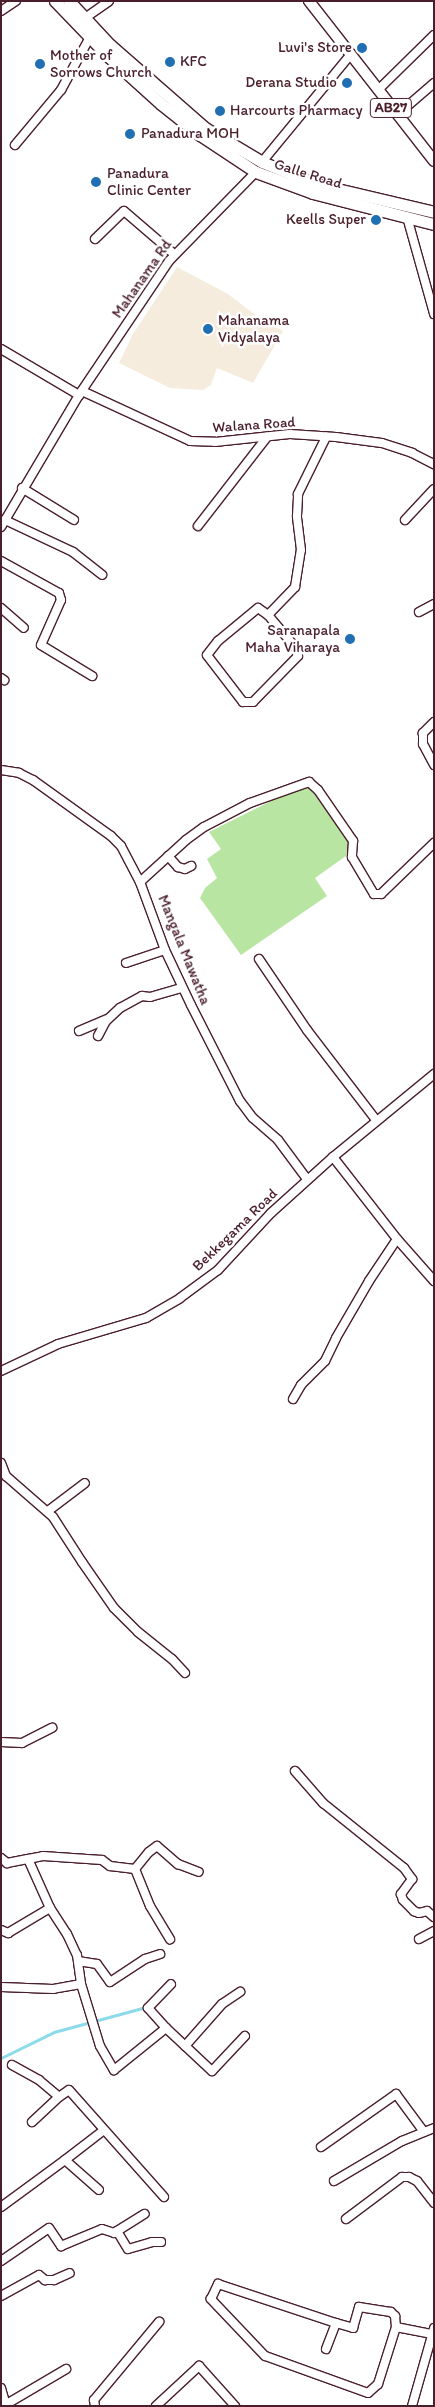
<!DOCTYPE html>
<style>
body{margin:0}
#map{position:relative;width:435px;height:2407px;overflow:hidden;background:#fff;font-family:Itim,sans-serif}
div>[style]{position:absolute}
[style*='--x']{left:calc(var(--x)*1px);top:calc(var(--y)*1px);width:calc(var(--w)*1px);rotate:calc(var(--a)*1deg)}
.built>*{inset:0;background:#f5ecde}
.green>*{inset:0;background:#b9e5a3}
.stream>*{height:2.5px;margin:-1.25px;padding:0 1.25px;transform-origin:1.25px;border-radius:1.25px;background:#8cdaea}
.roads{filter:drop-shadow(1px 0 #4a1f2b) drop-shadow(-1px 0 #4a1f2b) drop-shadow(0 1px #4a1f2b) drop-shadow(0 -1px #4a1f2b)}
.minor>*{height:8px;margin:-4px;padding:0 4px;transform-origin:4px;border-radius:4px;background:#fff}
.major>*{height:10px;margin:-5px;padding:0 5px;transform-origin:5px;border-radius:5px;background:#fff}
.highway>*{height:11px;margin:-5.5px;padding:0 5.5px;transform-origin:5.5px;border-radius:5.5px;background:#fff}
.dots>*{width:14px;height:14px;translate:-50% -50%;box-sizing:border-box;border:2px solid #fff;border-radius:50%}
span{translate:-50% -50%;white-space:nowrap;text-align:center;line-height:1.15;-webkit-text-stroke:5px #fff;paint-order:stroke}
.shield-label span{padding:1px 4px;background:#fff;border:1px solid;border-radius:4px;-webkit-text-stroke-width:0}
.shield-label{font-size:14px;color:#4a1f2b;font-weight:700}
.poi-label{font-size:15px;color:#4a1f2b}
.right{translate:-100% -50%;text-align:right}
.left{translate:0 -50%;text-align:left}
.street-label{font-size:15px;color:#4a1f2b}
.frame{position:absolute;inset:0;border:2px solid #4a1f2b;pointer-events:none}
</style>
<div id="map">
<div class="built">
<i style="clip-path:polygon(177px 267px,228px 294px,254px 314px,283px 331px,253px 383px,217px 368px,211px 385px,203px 390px,170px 388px,119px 363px,133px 334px)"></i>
</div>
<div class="green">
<i style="clip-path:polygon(301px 786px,309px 787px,318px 794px,353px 851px,315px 878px,327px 896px,241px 955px,200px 898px,205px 888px,217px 878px,207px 859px,221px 849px,209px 832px)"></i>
</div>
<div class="stream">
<i style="--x:1;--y:2058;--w:59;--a:-26.1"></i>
<i style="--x:54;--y:2032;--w:95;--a:-15.2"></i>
</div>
<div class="roads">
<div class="minor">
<i style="--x:1;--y:11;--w:18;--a:-34"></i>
<i style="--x:85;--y:18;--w:29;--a:-35"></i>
<i style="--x:378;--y:90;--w:78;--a:-44.5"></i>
<i style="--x:397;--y:115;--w:49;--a:-40.9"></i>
<i style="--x:15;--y:145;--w:72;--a:-50.1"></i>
<i style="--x:61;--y:90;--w:60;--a:-61.3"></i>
<i style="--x:262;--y:162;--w:140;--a:-50.5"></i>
<i style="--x:407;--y:217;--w:101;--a:74.4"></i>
<i style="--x:95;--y:239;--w:40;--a:-44"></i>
<i style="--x:124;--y:211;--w:66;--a:40.7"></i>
<i style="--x:1;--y:349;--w:91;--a:30.5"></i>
<i style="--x:82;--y:391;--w:119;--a:24.8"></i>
<i style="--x:190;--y:441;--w:25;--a:2"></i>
<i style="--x:215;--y:442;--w:75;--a:-6.1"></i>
<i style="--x:290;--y:434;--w:46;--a:3.7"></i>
<i style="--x:336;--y:437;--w:46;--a:7.4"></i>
<i style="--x:382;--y:443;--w:32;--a:18"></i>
<i style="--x:412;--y:453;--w:25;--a:27"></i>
<i style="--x:22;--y:488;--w:61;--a:31.6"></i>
<i style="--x:5;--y:520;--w:75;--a:25.2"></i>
<i style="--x:73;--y:552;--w:37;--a:38"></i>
<i style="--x:405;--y:520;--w:42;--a:-46.9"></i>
<i style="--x:198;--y:526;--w:113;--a:-52.2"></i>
<i style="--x:1;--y:527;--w:153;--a:-59.4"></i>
<i style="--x:79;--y:395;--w:161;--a:-56.1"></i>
<i style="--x:169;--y:261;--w:124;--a:-45.7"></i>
<i style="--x:1;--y:561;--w:66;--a:28.9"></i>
<i style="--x:59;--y:593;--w:7;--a:74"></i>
<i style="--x:61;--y:600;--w:49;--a:114"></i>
<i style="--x:41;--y:645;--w:60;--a:31.3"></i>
<i style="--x:1;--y:608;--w:30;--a:41"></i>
<i style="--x:419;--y:612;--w:17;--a:-28"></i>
<i style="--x:268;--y:615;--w:43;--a:49.7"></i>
<i style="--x:296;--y:648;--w:8;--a:76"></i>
<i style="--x:298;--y:656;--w:64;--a:134.4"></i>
<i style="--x:253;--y:702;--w:10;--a:180"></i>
<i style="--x:243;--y:702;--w:59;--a:-127.5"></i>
<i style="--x:207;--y:655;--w:18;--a:-52"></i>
<i style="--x:218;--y:641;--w:52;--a:-39.5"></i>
<i style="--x:258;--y:608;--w:12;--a:35"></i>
<i style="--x:268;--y:615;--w:39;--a:-46"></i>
<i style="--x:295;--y:587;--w:37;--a:-81"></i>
<i style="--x:301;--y:550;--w:34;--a:-97"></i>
<i style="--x:297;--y:516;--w:22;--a:-87"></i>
<i style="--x:298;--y:494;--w:64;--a:-63.8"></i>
<i style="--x:1;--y:678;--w:4;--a:34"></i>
<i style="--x:434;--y:722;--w:16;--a:135"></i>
<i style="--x:423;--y:733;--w:11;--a:90"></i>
<i style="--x:423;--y:744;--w:24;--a:62"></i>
<i style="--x:1;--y:770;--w:18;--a:9"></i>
<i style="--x:19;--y:773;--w:16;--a:27"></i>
<i style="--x:33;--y:780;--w:96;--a:35.7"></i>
<i style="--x:111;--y:836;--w:14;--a:45"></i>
<i style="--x:121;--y:846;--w:41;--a:62.2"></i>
<i style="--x:140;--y:882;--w:72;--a:69.8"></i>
<i style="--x:165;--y:950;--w:61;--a:64.7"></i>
<i style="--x:191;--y:1005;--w:108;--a:63"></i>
<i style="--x:240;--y:1101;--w:21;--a:53"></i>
<i style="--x:253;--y:1118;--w:33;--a:41"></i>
<i style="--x:278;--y:1140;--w:49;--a:53.4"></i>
<i style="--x:168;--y:856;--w:15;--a:48"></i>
<i style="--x:178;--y:867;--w:7;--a:16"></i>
<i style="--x:185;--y:869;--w:7;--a:-27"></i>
<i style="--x:140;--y:882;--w:62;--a:-42.4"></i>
<i style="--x:186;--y:840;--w:22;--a:-36"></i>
<i style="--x:204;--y:827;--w:52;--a:-27.6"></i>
<i style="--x:250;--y:803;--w:63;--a:-19.6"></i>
<i style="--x:309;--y:782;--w:12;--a:42"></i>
<i style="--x:318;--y:790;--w:62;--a:55.5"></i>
<i style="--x:353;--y:841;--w:16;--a:94"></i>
<i style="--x:352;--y:857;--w:43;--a:59.3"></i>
<i style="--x:374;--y:894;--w:7;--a:0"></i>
<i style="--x:381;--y:894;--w:74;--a:-43.9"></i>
<i style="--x:259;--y:959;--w:86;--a:55.9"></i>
<i style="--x:307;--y:1030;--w:113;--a:52.5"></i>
<i style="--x:126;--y:963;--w:41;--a:-18.4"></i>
<i style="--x:79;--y:1031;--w:30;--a:-23"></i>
<i style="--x:98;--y:1036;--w:17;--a:-62"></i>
<i style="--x:106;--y:1021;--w:19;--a:-43"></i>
<i style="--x:120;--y:1008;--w:25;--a:-29"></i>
<i style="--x:142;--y:996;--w:8;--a:7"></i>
<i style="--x:150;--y:997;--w:33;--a:-16"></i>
<i style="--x:333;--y:1157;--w:104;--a:52"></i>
<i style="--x:397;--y:1239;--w:56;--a:48.6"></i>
<i style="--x:1;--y:1371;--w:63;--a:-25.3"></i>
<i style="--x:58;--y:1344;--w:92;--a:-16.5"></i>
<i style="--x:146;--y:1318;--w:39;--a:-30"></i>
<i style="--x:180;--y:1298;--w:47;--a:-36.4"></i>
<i style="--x:218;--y:1270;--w:78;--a:-47.1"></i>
<i style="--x:271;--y:1213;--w:84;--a:-42.1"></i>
<i style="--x:333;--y:1157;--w:131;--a:-39.4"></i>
<i style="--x:293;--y:1399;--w:16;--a:-60"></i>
<i style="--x:301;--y:1385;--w:34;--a:-45"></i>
<i style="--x:325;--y:1361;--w:25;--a:-64"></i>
<i style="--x:336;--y:1338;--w:66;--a:-59.9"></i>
<i style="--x:369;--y:1281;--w:50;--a:-56.3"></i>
<i style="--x:1;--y:1463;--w:14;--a:69"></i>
<i style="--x:6;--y:1476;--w:62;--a:41.1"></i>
<i style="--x:53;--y:1517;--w:54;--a:57.2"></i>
<i style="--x:82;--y:1562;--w:56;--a:55.2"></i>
<i style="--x:114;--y:1608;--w:34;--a:45"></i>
<i style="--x:138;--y:1632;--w:43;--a:38.5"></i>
<i style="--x:172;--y:1659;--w:19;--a:47"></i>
<i style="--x:48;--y:1511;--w:46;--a:-37.1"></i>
<i style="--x:1;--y:1742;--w:21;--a:3"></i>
<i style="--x:22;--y:1743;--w:34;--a:-27"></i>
<i style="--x:295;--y:1771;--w:43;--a:48.8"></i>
<i style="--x:323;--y:1803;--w:104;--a:38.7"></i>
<i style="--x:404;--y:1868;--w:14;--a:54"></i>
<i style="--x:412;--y:1879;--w:19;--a:126"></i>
<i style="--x:401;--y:1894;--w:6;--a:72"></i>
<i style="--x:403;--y:1900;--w:16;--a:45"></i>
<i style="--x:414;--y:1911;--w:5;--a:22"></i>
<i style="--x:419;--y:1913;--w:8;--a:-14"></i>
<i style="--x:427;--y:1911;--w:9;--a:41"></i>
<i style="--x:1;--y:1858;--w:8;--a:40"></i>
<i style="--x:7;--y:1863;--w:21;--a:-11"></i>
<i style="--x:28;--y:1859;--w:54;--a:65.8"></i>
<i style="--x:50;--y:1908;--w:31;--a:57"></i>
<i style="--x:67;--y:1934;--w:23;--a:65"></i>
<i style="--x:77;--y:1955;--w:29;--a:82"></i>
<i style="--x:81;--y:1984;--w:28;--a:170"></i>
<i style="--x:53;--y:1989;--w:52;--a:-177.8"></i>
<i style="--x:28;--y:1859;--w:15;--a:-11"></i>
<i style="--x:43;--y:1856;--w:59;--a:3.9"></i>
<i style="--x:102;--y:1860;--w:10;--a:37"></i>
<i style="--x:110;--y:1866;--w:25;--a:7"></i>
<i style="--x:135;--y:1869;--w:22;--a:-51"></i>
<i style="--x:149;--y:1852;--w:10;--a:-37"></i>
<i style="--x:157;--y:1846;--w:28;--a:41"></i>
<i style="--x:178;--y:1864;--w:22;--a:21"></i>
<i style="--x:135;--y:1869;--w:40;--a:68"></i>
<i style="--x:150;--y:1906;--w:39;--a:59"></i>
<i style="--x:1;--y:1930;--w:8;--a:23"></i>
<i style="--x:8;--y:1933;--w:49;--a:-30.8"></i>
<i style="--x:419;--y:1939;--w:17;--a:-28"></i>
<i style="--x:78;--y:1961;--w:19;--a:9"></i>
<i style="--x:97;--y:1964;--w:22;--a:54"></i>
<i style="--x:110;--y:1982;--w:42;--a:-33.3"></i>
<i style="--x:145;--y:1959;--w:16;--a:-18"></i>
<i style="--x:81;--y:1984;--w:65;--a:73"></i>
<i style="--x:100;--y:2046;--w:28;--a:60"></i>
<i style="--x:114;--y:2070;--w:67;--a:-38.9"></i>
<i style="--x:166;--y:2028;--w:63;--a:43.1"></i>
<i style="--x:212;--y:2071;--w:48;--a:-46.7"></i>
<i style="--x:166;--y:2028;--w:27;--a:-132"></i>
<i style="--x:148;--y:2008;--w:33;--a:-46"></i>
<i style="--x:185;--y:2046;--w:56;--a:-48.6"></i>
<i style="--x:222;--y:2004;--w:22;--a:-34"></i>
<i style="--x:12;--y:2065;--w:31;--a:29"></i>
<i style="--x:39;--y:2080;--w:26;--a:40"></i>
<i style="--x:59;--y:2097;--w:12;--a:-35"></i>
<i style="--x:69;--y:2090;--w:143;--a:48.4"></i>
<i style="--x:32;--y:2122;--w:37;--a:-43"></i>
<i style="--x:321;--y:2147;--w:92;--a:-35.2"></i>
<i style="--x:396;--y:2094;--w:47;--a:53.6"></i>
<i style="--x:65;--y:2160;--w:49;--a:-37.6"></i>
<i style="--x:334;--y:2181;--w:79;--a:-30.5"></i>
<i style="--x:402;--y:2141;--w:35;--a:-22"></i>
<i style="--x:1;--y:2207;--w:79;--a:-36.3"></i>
<i style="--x:65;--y:2160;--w:45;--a:41.4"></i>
<i style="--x:346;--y:2219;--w:70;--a:-36.9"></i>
<i style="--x:402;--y:2177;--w:7;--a:0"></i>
<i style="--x:409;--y:2177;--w:9;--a:27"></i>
<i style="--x:417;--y:2181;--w:28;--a:52"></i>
<i style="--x:117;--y:2231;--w:21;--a:59"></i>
<i style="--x:128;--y:2249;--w:25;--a:-16"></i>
<i style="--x:152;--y:2242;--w:9;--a:0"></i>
<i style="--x:1;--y:2261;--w:58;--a:-34.5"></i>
<i style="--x:49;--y:2228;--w:22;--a:56"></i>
<i style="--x:61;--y:2246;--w:44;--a:-22.5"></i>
<i style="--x:102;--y:2229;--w:13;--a:18"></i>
<i style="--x:114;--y:2233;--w:36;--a:-32"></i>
<i style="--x:1;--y:2296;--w:43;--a:-28.9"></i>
<i style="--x:39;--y:2275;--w:8;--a:40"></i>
<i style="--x:45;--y:2280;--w:9;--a:0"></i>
<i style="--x:54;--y:2280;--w:17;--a:-24"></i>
<i style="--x:396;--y:2327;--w:37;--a:11"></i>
<i style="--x:326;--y:2349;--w:28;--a:-69"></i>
<i style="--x:336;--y:2323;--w:18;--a:16"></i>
<i style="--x:353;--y:2328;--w:22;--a:-74"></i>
<i style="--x:359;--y:2307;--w:32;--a:9"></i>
<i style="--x:391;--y:2312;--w:6;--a:45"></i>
<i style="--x:395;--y:2316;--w:11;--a:85"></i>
<i style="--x:396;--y:2327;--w:60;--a:107.5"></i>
<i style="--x:378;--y:2384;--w:13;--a:138"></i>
<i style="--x:368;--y:2393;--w:109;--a:-160.2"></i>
<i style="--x:265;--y:2356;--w:79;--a:-133.5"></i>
<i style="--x:211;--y:2299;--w:17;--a:-65"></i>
<i style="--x:218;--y:2284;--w:124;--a:18.3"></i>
<i style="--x:1;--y:2388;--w:19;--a:74"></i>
<i style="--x:5;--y:2405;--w:71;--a:-30.5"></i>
<i style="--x:95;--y:2406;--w:6;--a:-99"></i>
<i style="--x:94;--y:2400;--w:102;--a:-50.2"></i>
<i style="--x:156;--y:2406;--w:59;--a:-42.9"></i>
<i style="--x:199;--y:2366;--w:54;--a:48"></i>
<i style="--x:412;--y:2406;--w:81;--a:-74.2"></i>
</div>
<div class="major">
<i style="--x:309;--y:1;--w:203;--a:52"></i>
</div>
<div class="highway">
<i style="--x:55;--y:1;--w:78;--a:46"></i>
<i style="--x:109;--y:57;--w:70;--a:42.1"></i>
<i style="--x:161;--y:104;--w:50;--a:38.5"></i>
<i style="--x:200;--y:135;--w:67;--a:33.5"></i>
<i style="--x:256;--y:172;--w:61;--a:20.2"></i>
<i style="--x:313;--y:193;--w:125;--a:14.4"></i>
<i style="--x:69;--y:1;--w:60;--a:47"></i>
<i style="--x:110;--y:45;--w:126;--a:41.1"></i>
<i style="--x:205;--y:128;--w:66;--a:30.8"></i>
<i style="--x:262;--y:162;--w:58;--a:22.2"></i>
<i style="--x:316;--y:184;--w:121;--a:13.3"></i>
</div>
</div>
<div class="dots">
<i style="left:362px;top:48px;background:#1f6fb2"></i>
<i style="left:170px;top:62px;background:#1f6fb2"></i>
<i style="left:40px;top:64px;background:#1f6fb2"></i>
<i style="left:347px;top:83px;background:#1f6fb2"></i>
<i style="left:220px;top:111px;background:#1f6fb2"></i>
<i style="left:130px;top:134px;background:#1f6fb2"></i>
<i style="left:96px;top:182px;background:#1f6fb2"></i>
<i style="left:376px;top:220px;background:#1f6fb2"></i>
<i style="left:208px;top:329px;background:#1f6fb2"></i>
<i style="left:350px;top:639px;background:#1f6fb2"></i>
</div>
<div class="shield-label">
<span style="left:391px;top:108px">AB27</span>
</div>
<div class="poi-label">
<span class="right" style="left:352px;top:48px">Luvi's Store</span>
<span class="left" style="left:50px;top:64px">Mother of<br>Sorrows Church</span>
<span class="left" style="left:180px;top:62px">KFC</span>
<span class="right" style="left:337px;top:83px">Derana Studio</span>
<span class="left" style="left:230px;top:111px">Harcourts Pharmacy</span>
<span class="left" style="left:141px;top:134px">Panadura MOH</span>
<span class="left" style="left:107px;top:182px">Panadura<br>Clinic Center</span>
<span class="right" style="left:366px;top:220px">Keells Super</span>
<span class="left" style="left:218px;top:329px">Mahanama<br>Vidyalaya</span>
<span class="right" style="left:340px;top:639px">Saranapala<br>Maha Viharaya</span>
</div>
<div class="street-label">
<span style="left:308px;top:174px;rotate:17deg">Galle Road</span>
<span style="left:142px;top:279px;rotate:-55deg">Mahanama Rd</span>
<span style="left:254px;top:425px;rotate:-4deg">Walana Road</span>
<span style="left:184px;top:950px;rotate:68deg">Mangala Mawatha</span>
<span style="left:235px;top:1230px;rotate:-44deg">Bekkegama Road</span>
</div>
<div class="frame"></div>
</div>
